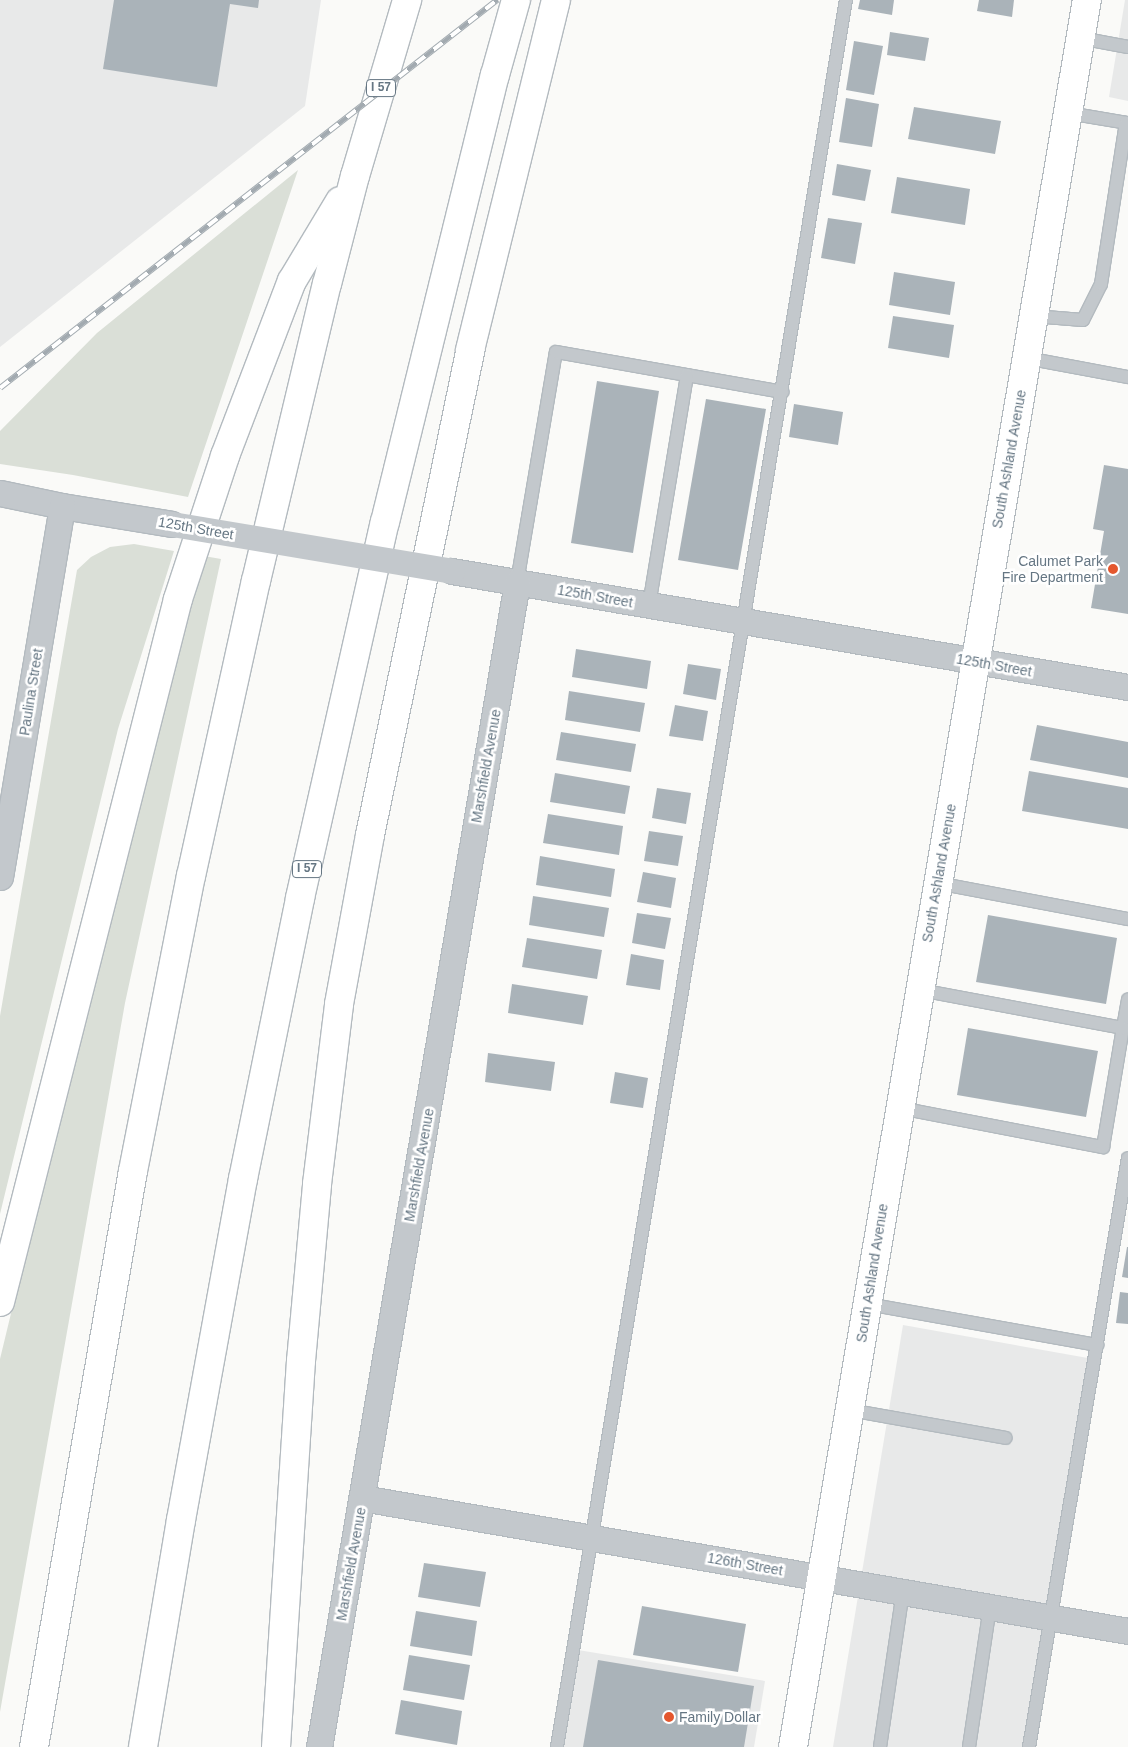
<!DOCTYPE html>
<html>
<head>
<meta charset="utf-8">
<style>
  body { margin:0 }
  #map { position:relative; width:1128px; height:1747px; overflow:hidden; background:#fafaf8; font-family:Helvetica,sans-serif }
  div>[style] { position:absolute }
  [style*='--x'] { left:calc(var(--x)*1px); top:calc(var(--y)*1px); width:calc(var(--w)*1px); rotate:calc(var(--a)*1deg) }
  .built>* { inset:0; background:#e8e9e9 }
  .green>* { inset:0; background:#dadfd7 }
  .building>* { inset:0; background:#aab3b9 }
  .roads { filter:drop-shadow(1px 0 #b3babf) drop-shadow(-1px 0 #b3babf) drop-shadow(0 1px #b3babf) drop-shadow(0 -1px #b3babf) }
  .lane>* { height:12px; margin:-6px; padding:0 6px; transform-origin:6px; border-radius:6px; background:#c3c8cc }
  .street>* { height:25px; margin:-12.5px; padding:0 12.5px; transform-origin:12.5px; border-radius:12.5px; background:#c3c8cc }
  .secondary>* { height:28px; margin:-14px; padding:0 14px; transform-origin:14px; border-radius:14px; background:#fff }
  .highway>* { height:28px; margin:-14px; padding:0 14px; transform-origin:14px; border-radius:14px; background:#fff }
  .rail>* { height:5.5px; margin-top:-2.75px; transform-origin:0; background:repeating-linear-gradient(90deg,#fff 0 11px,#a2aab0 0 22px); box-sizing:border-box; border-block:1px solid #a2aab0 }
  .street-bridge>* { height:25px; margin:-12.5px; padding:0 12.5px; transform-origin:12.5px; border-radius:12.5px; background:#c3c8cc }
  .dots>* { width:14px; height:14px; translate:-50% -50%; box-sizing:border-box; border:2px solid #fff; border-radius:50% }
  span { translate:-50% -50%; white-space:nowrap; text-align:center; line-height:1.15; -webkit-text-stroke:5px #fff; paint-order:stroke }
  .shield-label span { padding:1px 4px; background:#fff; border:1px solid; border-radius:4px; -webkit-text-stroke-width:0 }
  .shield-label { font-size:12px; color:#657683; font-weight:700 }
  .street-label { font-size:14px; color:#657683 }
  .poi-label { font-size:14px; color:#657683 }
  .right { translate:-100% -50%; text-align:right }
  .left { translate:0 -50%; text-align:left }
</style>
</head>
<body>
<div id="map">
  <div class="built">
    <i style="clip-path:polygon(0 0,321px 0,305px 106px,0 347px)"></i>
    <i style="clip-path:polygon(1125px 0,1128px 0,1128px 101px,1109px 97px)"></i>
    <i style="clip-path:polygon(903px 1325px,1099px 1360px,1034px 1747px,833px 1747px)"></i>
    <i style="clip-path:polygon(578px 1650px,765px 1681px,754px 1747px,562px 1747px)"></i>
  </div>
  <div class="green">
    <i style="clip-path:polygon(298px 170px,188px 497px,73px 475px,0 464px,0 431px,97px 333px)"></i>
    <i style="clip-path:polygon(134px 544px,174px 551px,118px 729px,0 1214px,0 1016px,77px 570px,91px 557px,110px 547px)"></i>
    <i style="clip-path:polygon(204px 556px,221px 559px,125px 1003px,0 1712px,0 1359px,152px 729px)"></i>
  </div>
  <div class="building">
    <i style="clip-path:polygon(114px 0,259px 0,258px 8px,230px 4px,217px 87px,103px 69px)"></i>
    <i style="clip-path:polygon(860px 0,894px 0,892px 15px,858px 9px)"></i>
    <i style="clip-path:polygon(979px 0,1014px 0,1012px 17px,977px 11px)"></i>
    <i style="clip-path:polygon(890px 32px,929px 38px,925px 61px,887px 55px)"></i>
    <i style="clip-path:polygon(854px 41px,883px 46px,874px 95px,846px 90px)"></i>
    <i style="clip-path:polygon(846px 98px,879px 104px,872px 147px,839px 142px)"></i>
    <i style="clip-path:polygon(914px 107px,1001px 121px,995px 154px,908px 139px)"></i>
    <i style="clip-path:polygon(837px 164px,871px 170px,865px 201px,832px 195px)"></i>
    <i style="clip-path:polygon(897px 177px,970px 189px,965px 225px,891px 213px)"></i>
    <i style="clip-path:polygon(828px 218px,862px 223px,855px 264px,821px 258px)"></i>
    <i style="clip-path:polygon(894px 272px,955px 282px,950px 315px,889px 305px)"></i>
    <i style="clip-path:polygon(893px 316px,954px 325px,949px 358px,888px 348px)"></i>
    <i style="clip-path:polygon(597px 381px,659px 391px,633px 553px,571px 543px)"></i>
    <i style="clip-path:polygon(706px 399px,766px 409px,738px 570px,678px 560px)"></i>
    <i style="clip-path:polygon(794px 404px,843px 412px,838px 445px,789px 437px)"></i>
    <i style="clip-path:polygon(1104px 465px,1128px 469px,1128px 614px,1091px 608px,1104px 531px,1093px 529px)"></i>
    <i style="clip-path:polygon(576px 649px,651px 661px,647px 689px,572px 677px)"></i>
    <i style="clip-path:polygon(688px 664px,721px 669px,716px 700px,683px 694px)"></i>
    <i style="clip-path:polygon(569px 691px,645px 703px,640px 732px,565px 720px)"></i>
    <i style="clip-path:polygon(675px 705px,708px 711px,703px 741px,669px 736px)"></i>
    <i style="clip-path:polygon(1037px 725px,1128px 742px,1128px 778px,1030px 760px)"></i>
    <i style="clip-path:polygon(561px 732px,636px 744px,631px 772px,556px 760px)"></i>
    <i style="clip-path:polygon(1029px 771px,1128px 788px,1128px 829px,1022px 811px)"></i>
    <i style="clip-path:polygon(555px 773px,630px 786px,625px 814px,550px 802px)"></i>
    <i style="clip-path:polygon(657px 788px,691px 793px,686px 824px,652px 818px)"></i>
    <i style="clip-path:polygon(548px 814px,623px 826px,619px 855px,543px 843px)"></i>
    <i style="clip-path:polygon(649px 831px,683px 836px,678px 866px,644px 861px)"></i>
    <i style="clip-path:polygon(540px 856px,615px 869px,611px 897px,536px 885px)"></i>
    <i style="clip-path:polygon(643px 872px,676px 878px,671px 908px,637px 902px)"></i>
    <i style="clip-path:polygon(533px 896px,609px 908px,604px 937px,529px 925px)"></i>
    <i style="clip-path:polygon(637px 913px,671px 918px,665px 949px,632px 943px)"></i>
    <i style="clip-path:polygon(988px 915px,1117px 938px,1106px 1004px,976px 982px)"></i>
    <i style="clip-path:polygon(527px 938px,602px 950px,597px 979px,522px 967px)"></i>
    <i style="clip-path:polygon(631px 954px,664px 960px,660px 990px,626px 985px)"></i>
    <i style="clip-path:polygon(512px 984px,588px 996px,583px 1025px,508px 1013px)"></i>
    <i style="clip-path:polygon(968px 1028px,1098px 1051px,1086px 1117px,957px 1095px)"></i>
    <i style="clip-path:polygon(488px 1053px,555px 1062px,551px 1091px,485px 1082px)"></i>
    <i style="clip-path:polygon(615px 1072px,648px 1078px,643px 1108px,610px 1103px)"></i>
    <i style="clip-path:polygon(1127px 1247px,1128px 1247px,1128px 1278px,1122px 1277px)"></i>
    <i style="clip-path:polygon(1120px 1292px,1128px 1293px,1128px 1324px,1116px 1323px)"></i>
    <i style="clip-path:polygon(424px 1563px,486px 1572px,480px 1607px,418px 1597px)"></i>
    <i style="clip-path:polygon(642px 1606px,746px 1624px,738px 1672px,633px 1655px)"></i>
    <i style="clip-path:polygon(416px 1611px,477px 1621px,472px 1656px,410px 1646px)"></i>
    <i style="clip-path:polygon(409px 1655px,470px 1665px,464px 1700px,403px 1690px)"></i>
    <i style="clip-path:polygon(598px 1660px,754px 1686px,744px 1747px,583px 1747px)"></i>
    <i style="clip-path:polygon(401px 1700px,462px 1711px,457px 1745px,395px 1734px)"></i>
  </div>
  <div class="roads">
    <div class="lane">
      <i style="--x:1080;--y:38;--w:49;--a:10.6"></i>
      <i style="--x:1068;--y:113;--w:61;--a:9.5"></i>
      <i style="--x:1033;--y:316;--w:50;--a:4.6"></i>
      <i style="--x:1083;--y:320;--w:40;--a:-63.4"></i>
      <i style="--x:1101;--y:284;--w:163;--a:-81.2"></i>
      <i style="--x:1026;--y:358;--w:104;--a:10.6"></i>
      <i style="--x:517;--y:582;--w:233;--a:-80.4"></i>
      <i style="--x:556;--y:352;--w:230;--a:10"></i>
      <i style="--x:649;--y:605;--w:233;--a:-80.6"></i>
      <i style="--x:937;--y:883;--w:194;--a:10.7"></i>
      <i style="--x:1123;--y:1028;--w:29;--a:-80"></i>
      <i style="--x:900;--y:1108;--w:207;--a:10.9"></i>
      <i style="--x:1103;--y:1147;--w:121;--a:-80.5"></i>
      <i style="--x:1123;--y:1028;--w:208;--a:-169.4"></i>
      <i style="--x:867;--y:1304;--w:234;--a:10.1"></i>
      <i style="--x:849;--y:1410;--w:159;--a:10.1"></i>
      <i style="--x:557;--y:1747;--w:1771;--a:-80.61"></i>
      <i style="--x:880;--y:1747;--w:157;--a:-81.6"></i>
      <i style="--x:969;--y:1747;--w:142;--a:-81.5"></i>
      <i style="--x:1029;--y:1747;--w:597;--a:-80.46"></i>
    </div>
    <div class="street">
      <i style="--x:0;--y:493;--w:63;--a:11.8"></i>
      <i style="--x:62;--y:506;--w:111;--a:9.3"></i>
      <i style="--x:452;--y:571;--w:686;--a:9.74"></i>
      <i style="--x:0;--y:877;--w:376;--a:-80.5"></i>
      <i style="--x:362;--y:1498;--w:777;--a:9.85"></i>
      <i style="--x:319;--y:1747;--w:1182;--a:-80.35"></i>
    </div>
    <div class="secondary">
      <i style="--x:793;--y:1747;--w:1772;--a:-80.45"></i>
    </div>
    <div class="highway">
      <i style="--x:0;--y:1302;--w:725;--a:-75.79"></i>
      <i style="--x:178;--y:599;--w:151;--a:-71.8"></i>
      <i style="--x:225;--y:456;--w:187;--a:-69.1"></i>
      <i style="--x:292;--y:281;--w:93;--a:-59"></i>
      <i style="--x:34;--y:1747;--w:584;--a:-80.25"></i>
      <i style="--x:133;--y:1171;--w:301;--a:-78.9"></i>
      <i style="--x:191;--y:876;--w:302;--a:-77.6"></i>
      <i style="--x:256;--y:581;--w:305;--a:-76.6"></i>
      <i style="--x:327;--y:284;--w:112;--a:-75.5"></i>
      <i style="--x:355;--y:176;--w:184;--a:-73.5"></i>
      <i style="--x:143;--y:1747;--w:230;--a:-80.5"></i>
      <i style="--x:181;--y:1520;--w:347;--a:-79.7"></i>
      <i style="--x:243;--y:1179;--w:287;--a:-78.5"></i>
      <i style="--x:300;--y:898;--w:385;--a:-77.3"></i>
      <i style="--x:385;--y:522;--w:460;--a:-76.2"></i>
      <i style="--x:495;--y:75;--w:78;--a:-74.4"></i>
      <i style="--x:276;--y:1747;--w:387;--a:-86.3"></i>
      <i style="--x:301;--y:1361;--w:178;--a:-84.8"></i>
      <i style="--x:317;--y:1184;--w:181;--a:-83"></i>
      <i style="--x:339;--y:1004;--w:172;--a:-79.6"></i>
      <i style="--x:370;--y:835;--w:495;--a:-78.3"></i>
      <i style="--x:470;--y:350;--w:360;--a:-76.2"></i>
    </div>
  </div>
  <div class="rail">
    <i style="--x:0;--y:388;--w:631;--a:-37.98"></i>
  </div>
  <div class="street-bridge">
    <i style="--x:172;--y:524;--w:284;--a:9.5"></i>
  </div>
  <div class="dots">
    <i style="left:1113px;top:569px;background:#e4572e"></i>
    <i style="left:669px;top:1717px;background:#e4572e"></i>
  </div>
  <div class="shield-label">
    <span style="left:381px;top:88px">I 57</span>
    <span style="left:307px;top:869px">I 57</span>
  </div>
  <div class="street-label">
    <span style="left:1009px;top:459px;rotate:-80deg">South Ashland Avenue</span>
    <span style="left:196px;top:528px;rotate:10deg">125th Street</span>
    <span style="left:595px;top:596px;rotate:10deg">125th Street</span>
    <span style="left:994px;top:665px;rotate:10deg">125th Street</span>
    <span style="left:31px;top:692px;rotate:-81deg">Paulina Street</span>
    <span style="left:486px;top:766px;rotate:-80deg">Marshfield Avenue</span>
    <span style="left:939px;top:873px;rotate:-80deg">South Ashland Avenue</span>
    <span style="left:419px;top:1165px;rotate:-80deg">Marshfield Avenue</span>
    <span style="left:872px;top:1273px;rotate:-81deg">South Ashland Avenue</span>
    <span style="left:351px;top:1564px;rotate:-80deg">Marshfield Avenue</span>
    <span style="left:745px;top:1564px;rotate:10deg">126th Street</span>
  </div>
  <div class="poi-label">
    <span class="right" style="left:1103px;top:569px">Calumet Park<br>Fire Department</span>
    <span class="left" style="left:679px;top:1717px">Family Dollar</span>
  </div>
</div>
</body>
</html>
